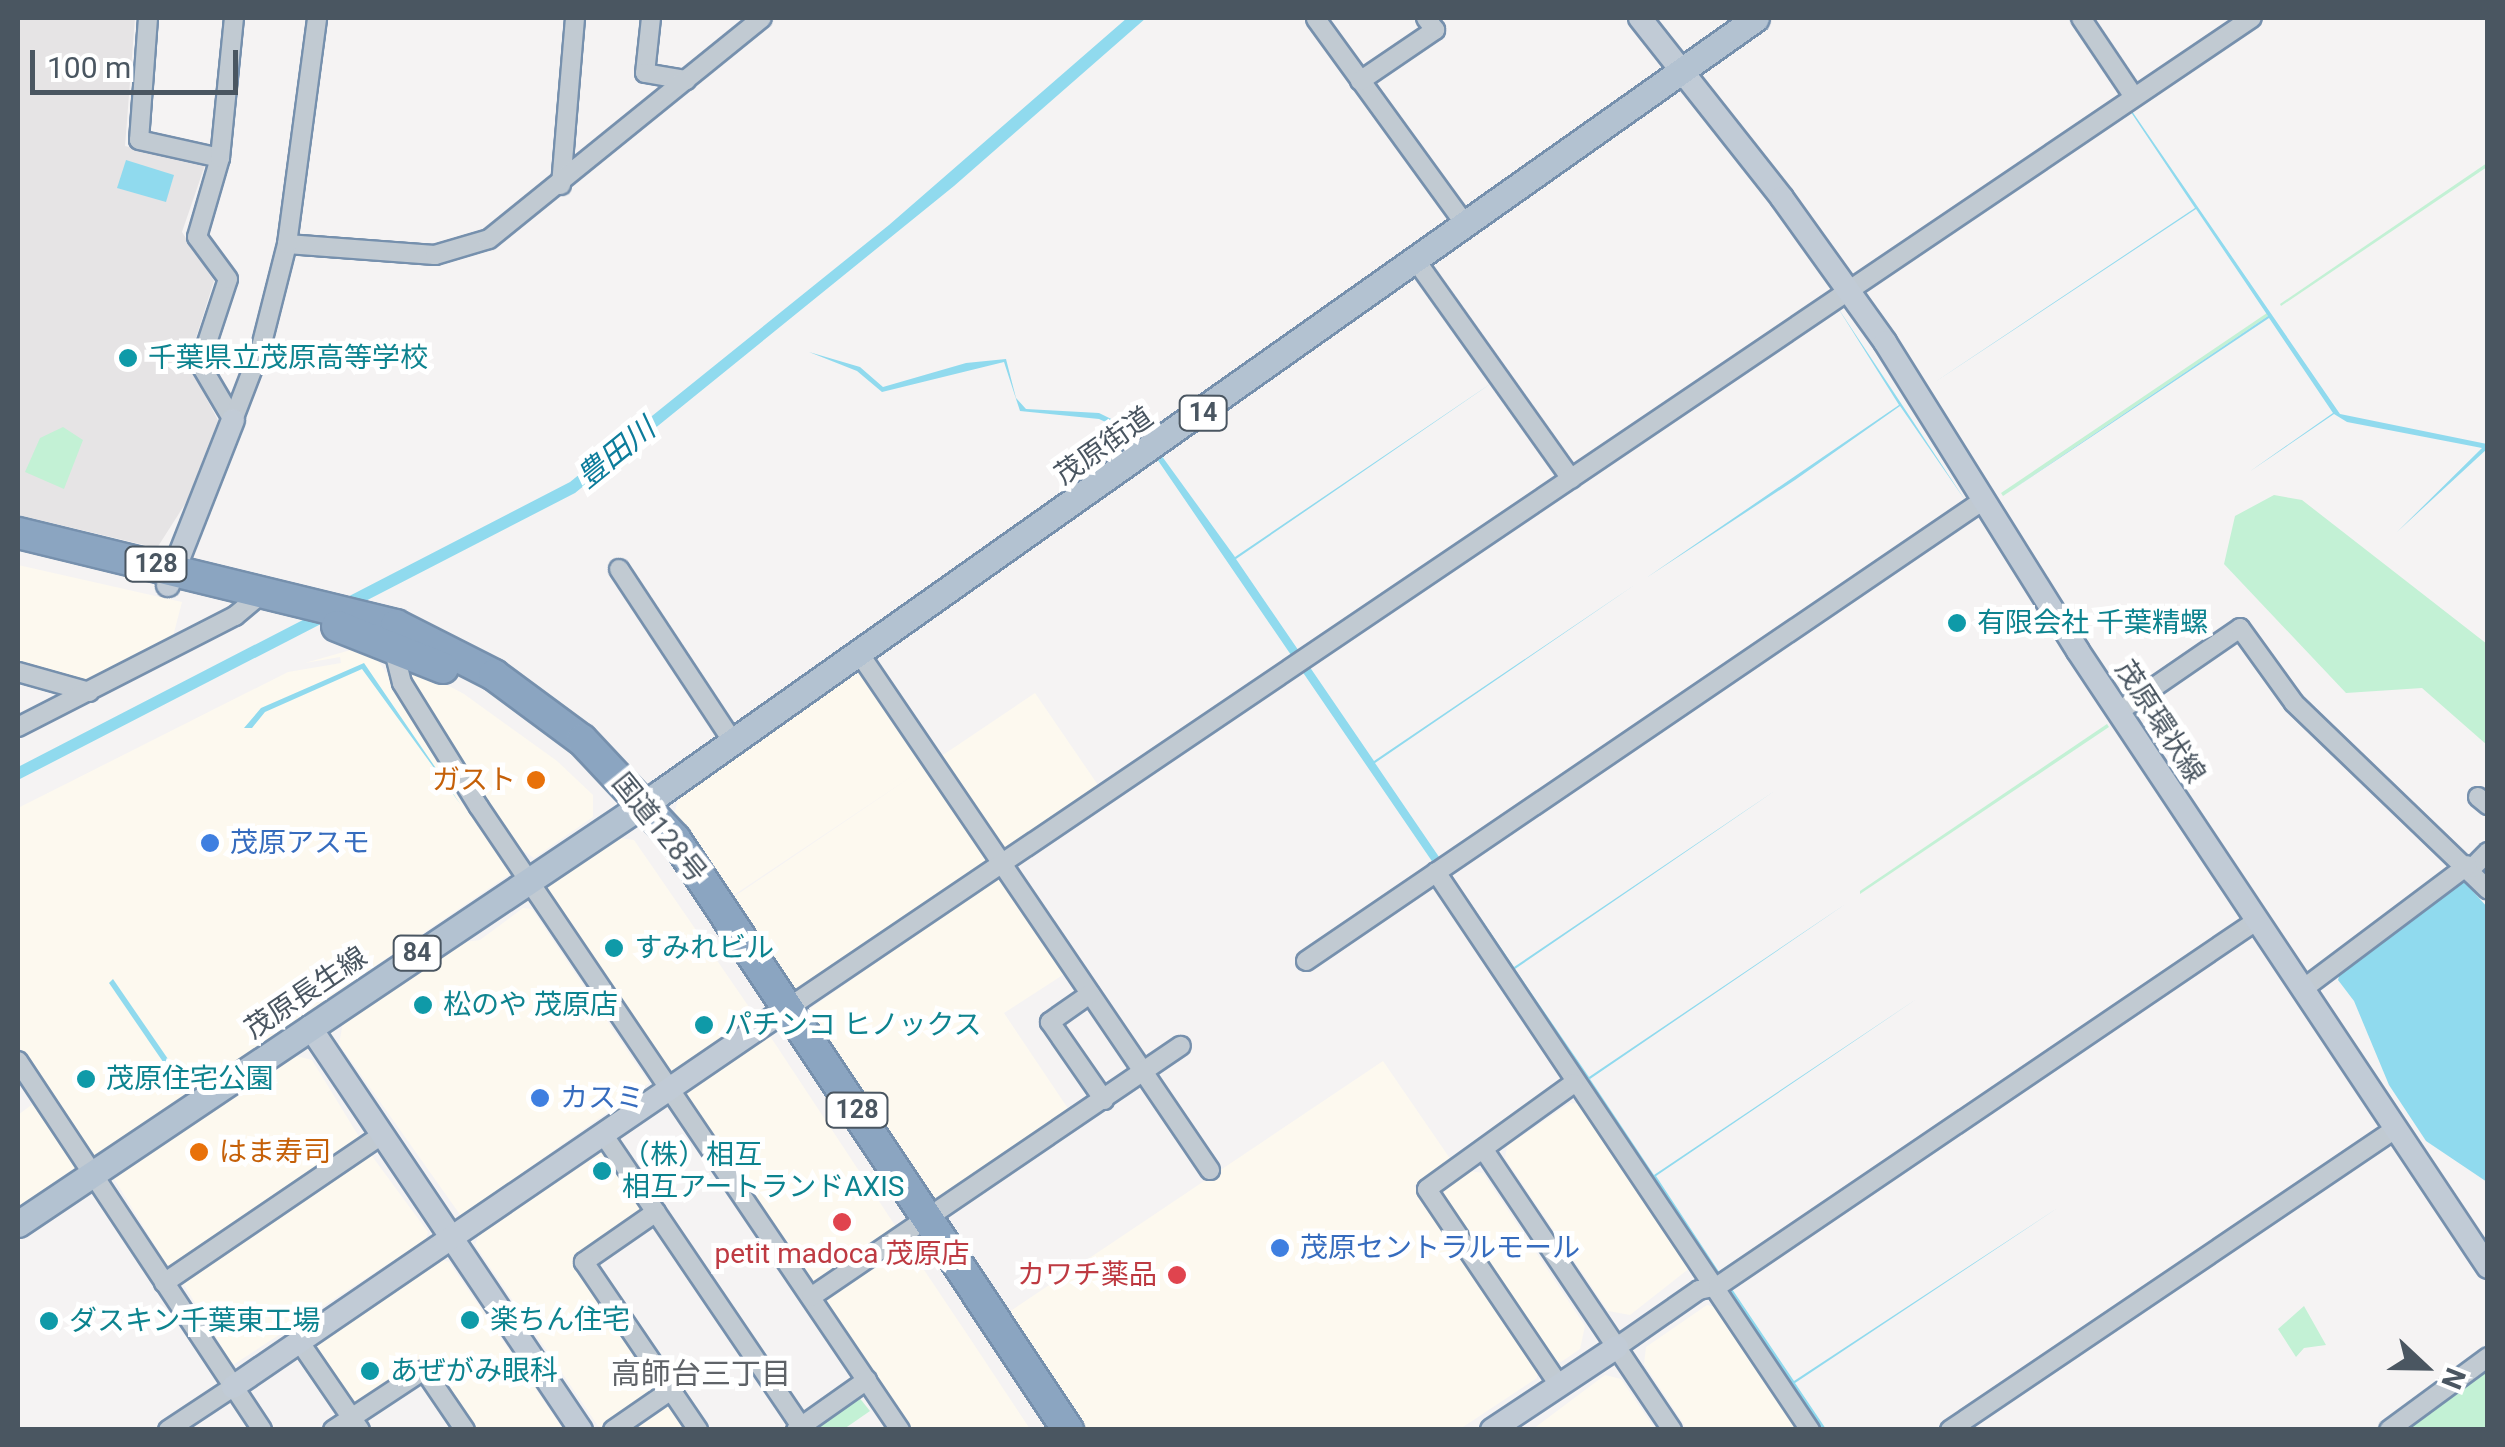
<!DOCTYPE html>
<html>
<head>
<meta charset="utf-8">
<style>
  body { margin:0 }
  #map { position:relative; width:2505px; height:1447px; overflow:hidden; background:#f5f3f3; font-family:Roboto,"Noto Sans JP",sans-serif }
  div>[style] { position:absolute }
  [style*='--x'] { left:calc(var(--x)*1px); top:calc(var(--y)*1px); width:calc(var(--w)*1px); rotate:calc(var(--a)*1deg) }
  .commercial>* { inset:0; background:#fdf9ef }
  .education>* { inset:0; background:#e6e4e5 }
  .green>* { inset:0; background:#c3f1d5 }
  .water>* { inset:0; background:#90daee }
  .roads { filter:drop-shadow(2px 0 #7690ad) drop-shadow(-2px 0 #7690ad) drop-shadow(0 2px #7690ad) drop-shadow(0 -2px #7690ad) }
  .street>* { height:18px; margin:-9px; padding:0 9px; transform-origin:9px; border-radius:9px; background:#c1cad2 }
  .secondary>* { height:22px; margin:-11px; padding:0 11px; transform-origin:11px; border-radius:11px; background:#c1cbd6 }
  .primary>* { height:25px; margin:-12.5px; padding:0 12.5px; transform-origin:12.5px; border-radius:12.5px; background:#b3c2d1 }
  .highway>* { height:30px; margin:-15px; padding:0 15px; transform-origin:15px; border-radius:15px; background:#8ba5c1 }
  .dots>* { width:28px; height:28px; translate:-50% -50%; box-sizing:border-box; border:5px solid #fff; border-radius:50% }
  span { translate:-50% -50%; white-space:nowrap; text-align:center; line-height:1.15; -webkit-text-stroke:10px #fff; paint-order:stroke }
  .shield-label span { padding:2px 8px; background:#fff; border:2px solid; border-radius:8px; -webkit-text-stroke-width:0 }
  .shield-label { font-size:25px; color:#4a5661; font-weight:700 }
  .culture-label { font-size:28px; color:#0d838f }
  .left { translate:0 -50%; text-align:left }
  .street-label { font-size:28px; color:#4a5661 }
  .food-label { font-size:28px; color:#c56008 }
  .right { translate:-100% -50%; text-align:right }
  .shop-label { font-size:28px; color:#366cbe }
  .health-label { font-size:28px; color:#be3a42 }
  .water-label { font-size:30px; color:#0c7c9b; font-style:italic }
  .neighbourhood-label { font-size:30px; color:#5f6368 }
  .frame { position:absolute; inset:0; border:20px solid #4a5661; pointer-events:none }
  .north { position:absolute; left:2375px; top:1317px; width:100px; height:100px; -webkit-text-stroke:8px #fff; paint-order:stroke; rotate:112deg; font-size:28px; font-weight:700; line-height:40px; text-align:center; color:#4a5661 }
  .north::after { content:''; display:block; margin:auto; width:35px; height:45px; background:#4a5661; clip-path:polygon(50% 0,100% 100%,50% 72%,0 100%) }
  .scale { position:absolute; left:30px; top:50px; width:208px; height:45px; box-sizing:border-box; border:5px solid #4a5661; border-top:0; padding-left:12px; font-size:30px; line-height:35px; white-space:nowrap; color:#4a5661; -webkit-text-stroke:8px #fff; paint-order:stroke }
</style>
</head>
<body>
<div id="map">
  <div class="commercial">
    <i style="clip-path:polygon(18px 565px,182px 602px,171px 644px,91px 684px,18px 666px)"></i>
    <i style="clip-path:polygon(361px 647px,371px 650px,429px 737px,438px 767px,510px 874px,94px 1158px,18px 1045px,18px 808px,288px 672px,341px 663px,340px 657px,305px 663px)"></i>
    <i style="clip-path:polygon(861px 667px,993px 860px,796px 993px,732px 898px,918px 772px,731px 897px,674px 814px,679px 797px)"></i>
    <i style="clip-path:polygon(417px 669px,464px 694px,557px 761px,593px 795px,593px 817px,534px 858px,522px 850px,409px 682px)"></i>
    <i style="clip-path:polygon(1035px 693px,1100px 788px,1001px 855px,937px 759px)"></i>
    <i style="clip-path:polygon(619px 838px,634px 840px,758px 1020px,671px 1079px,542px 890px)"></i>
    <i style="clip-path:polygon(1005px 873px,1069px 971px,1004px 1013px,1071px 1113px,938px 1204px,808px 1010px)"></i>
    <i style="clip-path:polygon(523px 908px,532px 909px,649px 1083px,461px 1216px,339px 1044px,343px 1022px,456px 943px,480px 940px)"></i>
    <i style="clip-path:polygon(768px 1033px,898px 1230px,813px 1287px,681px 1092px)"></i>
    <i style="clip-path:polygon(292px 1055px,312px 1060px,361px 1140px,174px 1268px,167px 1265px,113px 1177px)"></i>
    <i style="clip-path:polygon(1383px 1061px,1451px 1160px,1414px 1186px,1538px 1367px,1537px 1378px,1460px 1429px,1085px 1429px,1009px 1312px)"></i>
    <i style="clip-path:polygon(34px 1103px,79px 1165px,18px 1207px,18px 1115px)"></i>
    <i style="clip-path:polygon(1570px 1103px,1580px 1104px,1691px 1267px,1630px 1315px,1608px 1311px,1505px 1158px,1507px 1146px)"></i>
    <i style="clip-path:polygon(369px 1152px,428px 1232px,426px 1239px,233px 1365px,181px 1280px)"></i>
    <i style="clip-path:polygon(602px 1152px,644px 1208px,574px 1260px,660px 1386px,605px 1428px,598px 1426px,475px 1245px,478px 1236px)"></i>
    <i style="clip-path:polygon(1470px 1171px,1483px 1173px,1585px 1326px,1580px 1349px,1561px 1362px,1549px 1359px,1443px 1203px,1445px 1188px)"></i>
    <i style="clip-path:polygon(904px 1240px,969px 1337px,1030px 1429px,908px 1429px,821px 1300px)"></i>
    <i style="clip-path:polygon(443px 1260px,449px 1262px,563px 1429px,474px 1429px,426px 1360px,352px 1405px,317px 1346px)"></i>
    <i style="clip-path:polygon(1707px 1305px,1719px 1308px,1802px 1429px,1687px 1429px,1644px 1364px,1646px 1347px)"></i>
    <i style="clip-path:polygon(1605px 1375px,1621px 1379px,1655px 1429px,1533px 1429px)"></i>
    <i style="clip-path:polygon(665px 1402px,689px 1430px,625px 1430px)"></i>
  </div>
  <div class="education">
    <i style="clip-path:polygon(18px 18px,135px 18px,125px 146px,205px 165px,182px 232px,214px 281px,188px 363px,221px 426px,194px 490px,157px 548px,18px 515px)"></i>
  </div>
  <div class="green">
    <i style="clip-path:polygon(2487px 163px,2487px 167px,2281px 306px,2280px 304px)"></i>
    <i style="clip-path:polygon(2267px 313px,2268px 316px,2003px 496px,2001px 493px)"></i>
    <i style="clip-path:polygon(63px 427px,83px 440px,64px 489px,25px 472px,40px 438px)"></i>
    <i style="clip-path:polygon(2274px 495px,2302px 500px,2487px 644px,2487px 745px,2422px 688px,2346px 693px,2224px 564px,2235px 516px)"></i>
    <i style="clip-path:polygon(2107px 724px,2109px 727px,1860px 894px,1860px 891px)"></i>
    <i style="clip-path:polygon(2304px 1306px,2326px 1345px,2304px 1348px,2296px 1357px,2278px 1329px)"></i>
    <i style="clip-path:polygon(2488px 1366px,2487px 1429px,2402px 1430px)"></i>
    <i style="clip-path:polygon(858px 1396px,870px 1411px,844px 1429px,808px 1430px)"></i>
  </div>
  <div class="water">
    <i style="clip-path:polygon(1127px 18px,1146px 18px,954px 186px,575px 493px,18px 780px,18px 767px,570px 482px,889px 225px)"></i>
    <i style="clip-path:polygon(2068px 18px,2340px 414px,2487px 444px,2487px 449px,2397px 532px,2482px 448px,2347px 422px,2334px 414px,2249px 472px,2333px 413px,2269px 318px,2003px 496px,2268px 316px,2196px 209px,1935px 382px,2195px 208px)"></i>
    <i style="clip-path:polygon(126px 160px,174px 175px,166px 202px,117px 188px)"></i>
    <i style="clip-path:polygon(1836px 305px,1967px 503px,1900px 406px,1795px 480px,1646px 578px,1899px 405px)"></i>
    <i style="clip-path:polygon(809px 352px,860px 367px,883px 387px,966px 363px,1006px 359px,1016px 398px,1026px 409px,1099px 413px,1148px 437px,1235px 557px,1496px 380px,1236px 559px,1374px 761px,1636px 584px,1375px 763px,1514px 967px,1776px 790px,1515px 969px,1589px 1077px,1847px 903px,1590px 1079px,1654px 1175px,1918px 998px,1656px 1176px,1729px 1287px,1989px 1112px,1732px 1289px,1794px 1381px,2059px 1207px,1795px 1383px,1826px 1429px,1820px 1429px,1144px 440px,1099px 419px,1020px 411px,1004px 362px,882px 392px,857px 371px)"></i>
    <i style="clip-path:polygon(364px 663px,461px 805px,362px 669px,265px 712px,252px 728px,244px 728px,261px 708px)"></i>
    <i style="clip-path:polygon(2462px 879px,2488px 908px,2487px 1182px,2426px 1141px,2389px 1085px,2354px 1001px,2338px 980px,2341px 969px)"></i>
    <i style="clip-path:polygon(113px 979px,190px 1091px,185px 1094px,109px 983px)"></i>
  </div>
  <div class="roads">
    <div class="street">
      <i style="--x:148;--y:18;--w:122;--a:94.2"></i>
      <i style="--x:139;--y:140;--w:83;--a:12.5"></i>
      <i style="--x:651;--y:18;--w:55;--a:96.2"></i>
      <i style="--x:645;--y:73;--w:42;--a:9.7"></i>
      <i style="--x:2081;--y:18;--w:95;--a:56.1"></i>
      <i style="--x:1316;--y:19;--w:257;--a:54"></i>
      <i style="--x:1360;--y:81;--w:91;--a:-34.2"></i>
      <i style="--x:1435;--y:30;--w:15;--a:-127"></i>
      <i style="--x:561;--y:185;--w:168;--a:-85.2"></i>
      <i style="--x:287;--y:244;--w:148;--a:4.3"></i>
      <i style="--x:435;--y:255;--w:56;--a:-16.5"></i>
      <i style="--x:489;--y:239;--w:351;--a:-39"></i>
      <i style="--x:1417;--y:262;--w:266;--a:54.6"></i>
      <i style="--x:233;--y:420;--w:65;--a:-120.5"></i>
      <i style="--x:200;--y:364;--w:89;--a:-71.8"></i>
      <i style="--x:228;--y:279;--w:52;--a:-126.4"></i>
      <i style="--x:197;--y:237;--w:82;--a:-73.8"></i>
      <i style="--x:220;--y:158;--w:141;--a:-84.3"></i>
      <i style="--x:233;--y:420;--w:78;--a:-69"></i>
      <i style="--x:261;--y:347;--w:106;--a:-75.8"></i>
      <i style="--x:287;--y:244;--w:228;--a:-82.4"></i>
      <i style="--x:619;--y:569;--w:207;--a:56.6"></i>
      <i style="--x:393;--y:647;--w:37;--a:76"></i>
      <i style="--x:402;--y:683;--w:146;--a:58.2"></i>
      <i style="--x:479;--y:807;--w:752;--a:55.95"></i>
      <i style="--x:859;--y:653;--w:625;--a:55.83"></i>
      <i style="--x:18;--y:672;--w:74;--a:15.7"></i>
      <i style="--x:2118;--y:712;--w:148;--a:-34.5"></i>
      <i style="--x:2240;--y:628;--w:92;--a:54.2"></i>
      <i style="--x:2294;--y:703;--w:269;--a:43.9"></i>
      <i style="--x:18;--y:727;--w:244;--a:-27.1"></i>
      <i style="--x:235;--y:616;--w:40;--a:-40"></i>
      <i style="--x:2478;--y:797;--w:13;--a:39"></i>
      <i style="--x:2472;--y:868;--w:23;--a:-45"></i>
      <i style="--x:1436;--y:872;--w:672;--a:56.17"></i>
      <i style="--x:1306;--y:961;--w:821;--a:-34.23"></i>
      <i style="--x:2303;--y:989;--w:206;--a:-36.9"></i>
      <i style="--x:1090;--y:994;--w:49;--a:145"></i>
      <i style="--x:1050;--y:1022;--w:95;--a:55.3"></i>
      <i style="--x:788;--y:1008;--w:1767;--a:-34.07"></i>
      <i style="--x:18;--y:1061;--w:442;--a:56.5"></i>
      <i style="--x:603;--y:1134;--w:353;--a:55.9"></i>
      <i style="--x:1484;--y:1150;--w:337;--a:56.1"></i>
      <i style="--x:656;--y:1212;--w:88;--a:145.2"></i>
      <i style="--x:584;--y:1262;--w:203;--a:55.8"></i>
      <i style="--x:164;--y:1283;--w:263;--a:-34.2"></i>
      <i style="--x:811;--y:1297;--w:447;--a:-34.2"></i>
      <i style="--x:299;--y:1341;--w:108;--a:55.6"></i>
      <i style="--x:1617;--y:1347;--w:100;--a:-34.8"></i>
      <i style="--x:1699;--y:1290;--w:19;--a:-12"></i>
      <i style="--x:1718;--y:1286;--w:650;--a:-34.15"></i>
      <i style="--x:1559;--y:1385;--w:236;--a:-124"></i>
      <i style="--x:1427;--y:1189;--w:181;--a:-35.8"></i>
      <i style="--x:168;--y:1430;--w:78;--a:-33.5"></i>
      <i style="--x:333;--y:1430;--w:109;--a:-33.4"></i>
      <i style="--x:424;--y:1370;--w:73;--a:55.7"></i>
      <i style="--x:613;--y:1430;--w:70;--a:-34.6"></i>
      <i style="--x:796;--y:1430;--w:87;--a:-35.2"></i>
      <i style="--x:1950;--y:1430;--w:537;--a:-34.07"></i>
      <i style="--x:2389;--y:1430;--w:123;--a:-36.4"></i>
    </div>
    <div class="secondary">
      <i style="--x:1640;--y:18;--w:229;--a:51.7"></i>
      <i style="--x:1782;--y:198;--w:177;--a:54.4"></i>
      <i style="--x:1885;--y:342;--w:364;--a:58"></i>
      <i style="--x:2078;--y:651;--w:740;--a:56.35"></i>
      <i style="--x:168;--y:585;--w:177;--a:-68.5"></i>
      <i style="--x:310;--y:1027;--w:486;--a:56.1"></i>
      <i style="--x:233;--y:1387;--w:672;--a:-34.33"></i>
      <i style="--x:1492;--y:1430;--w:150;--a:-33.6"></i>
    </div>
    <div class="primary">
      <i style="--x:18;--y:1224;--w:773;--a:-33.88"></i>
      <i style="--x:660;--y:793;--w:1342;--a:-35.26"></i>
    </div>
    <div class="highway">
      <i style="--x:18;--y:533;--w:389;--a:13.7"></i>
      <i style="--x:396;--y:625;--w:110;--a:27"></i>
      <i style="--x:494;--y:675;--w:109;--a:36.5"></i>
      <i style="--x:582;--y:740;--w:136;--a:46.8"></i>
      <i style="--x:675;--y:839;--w:710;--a:56.38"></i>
      <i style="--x:337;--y:626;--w:114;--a:21.6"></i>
    </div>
  </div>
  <div class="dots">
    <i style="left:128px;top:358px;background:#0f9aa8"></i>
    <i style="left:1957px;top:623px;background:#0f9aa8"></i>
    <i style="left:536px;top:780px;background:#e8710a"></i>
    <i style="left:210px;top:843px;background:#3f7fe0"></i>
    <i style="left:614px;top:948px;background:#0f9aa8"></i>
    <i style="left:423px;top:1005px;background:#0f9aa8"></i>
    <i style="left:704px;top:1025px;background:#0f9aa8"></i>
    <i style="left:86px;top:1079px;background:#0f9aa8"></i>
    <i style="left:540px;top:1098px;background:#3f7fe0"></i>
    <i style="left:199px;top:1152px;background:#e8710a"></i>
    <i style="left:602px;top:1171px;background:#0f9aa8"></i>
    <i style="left:842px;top:1222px;background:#e0444e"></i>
    <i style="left:1280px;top:1248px;background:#3f7fe0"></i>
    <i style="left:1177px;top:1275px;background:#e0444e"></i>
    <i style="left:470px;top:1320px;background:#0f9aa8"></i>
    <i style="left:49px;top:1321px;background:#0f9aa8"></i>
    <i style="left:370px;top:1371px;background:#0f9aa8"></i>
  </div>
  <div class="shield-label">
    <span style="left:1203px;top:413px">14</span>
    <span style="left:156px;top:564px">128</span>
    <span style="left:417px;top:953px">84</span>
    <span style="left:857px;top:1110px">128</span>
  </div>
  <div class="culture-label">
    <span class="left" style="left:148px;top:358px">千葉県立茂原高等学校</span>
    <span class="left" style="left:1977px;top:623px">有限会社 千葉精螺</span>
    <span class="left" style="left:634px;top:948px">すみれビル</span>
    <span class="left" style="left:443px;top:1005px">松のや 茂原店</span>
    <span class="left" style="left:724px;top:1025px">パチンコ ヒノックス</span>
    <span class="left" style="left:106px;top:1079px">茂原住宅公園</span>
    <span class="left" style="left:622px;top:1171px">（株）相互<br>相互アートランドAXIS</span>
    <span class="left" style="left:490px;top:1320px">楽ちん住宅</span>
    <span class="left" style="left:69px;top:1321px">ダスキン千葉東工場</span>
    <span class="left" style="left:390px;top:1371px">あぜがみ眼科</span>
  </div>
  <div class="street-label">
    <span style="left:1104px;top:446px;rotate:-35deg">茂原街道</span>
    <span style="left:2160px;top:722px;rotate:57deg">茂原環状線</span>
    <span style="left:659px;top:828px;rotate:51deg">国道128号</span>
    <span style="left:306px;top:993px;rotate:-34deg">茂原長生線</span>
  </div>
  <div class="food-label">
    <span class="right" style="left:516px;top:780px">ガスト</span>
    <span class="left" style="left:219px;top:1152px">はま寿司</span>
  </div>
  <div class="shop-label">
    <span class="left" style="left:230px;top:843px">茂原アスモ</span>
    <span class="left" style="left:560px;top:1098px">カスミ</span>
    <span class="left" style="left:1300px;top:1248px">茂原セントラルモール</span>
  </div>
  <div class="health-label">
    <span style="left:842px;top:1254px">petit madoca 茂原店</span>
    <span class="right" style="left:1157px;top:1275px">カワチ薬品</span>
  </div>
  <div class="water-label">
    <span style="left:616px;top:453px;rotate:-39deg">豊田川</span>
  </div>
  <div class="neighbourhood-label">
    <span style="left:701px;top:1374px">高師台三丁目</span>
  </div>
  <div class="frame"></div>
  <div class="north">N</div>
  <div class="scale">100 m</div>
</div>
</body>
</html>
